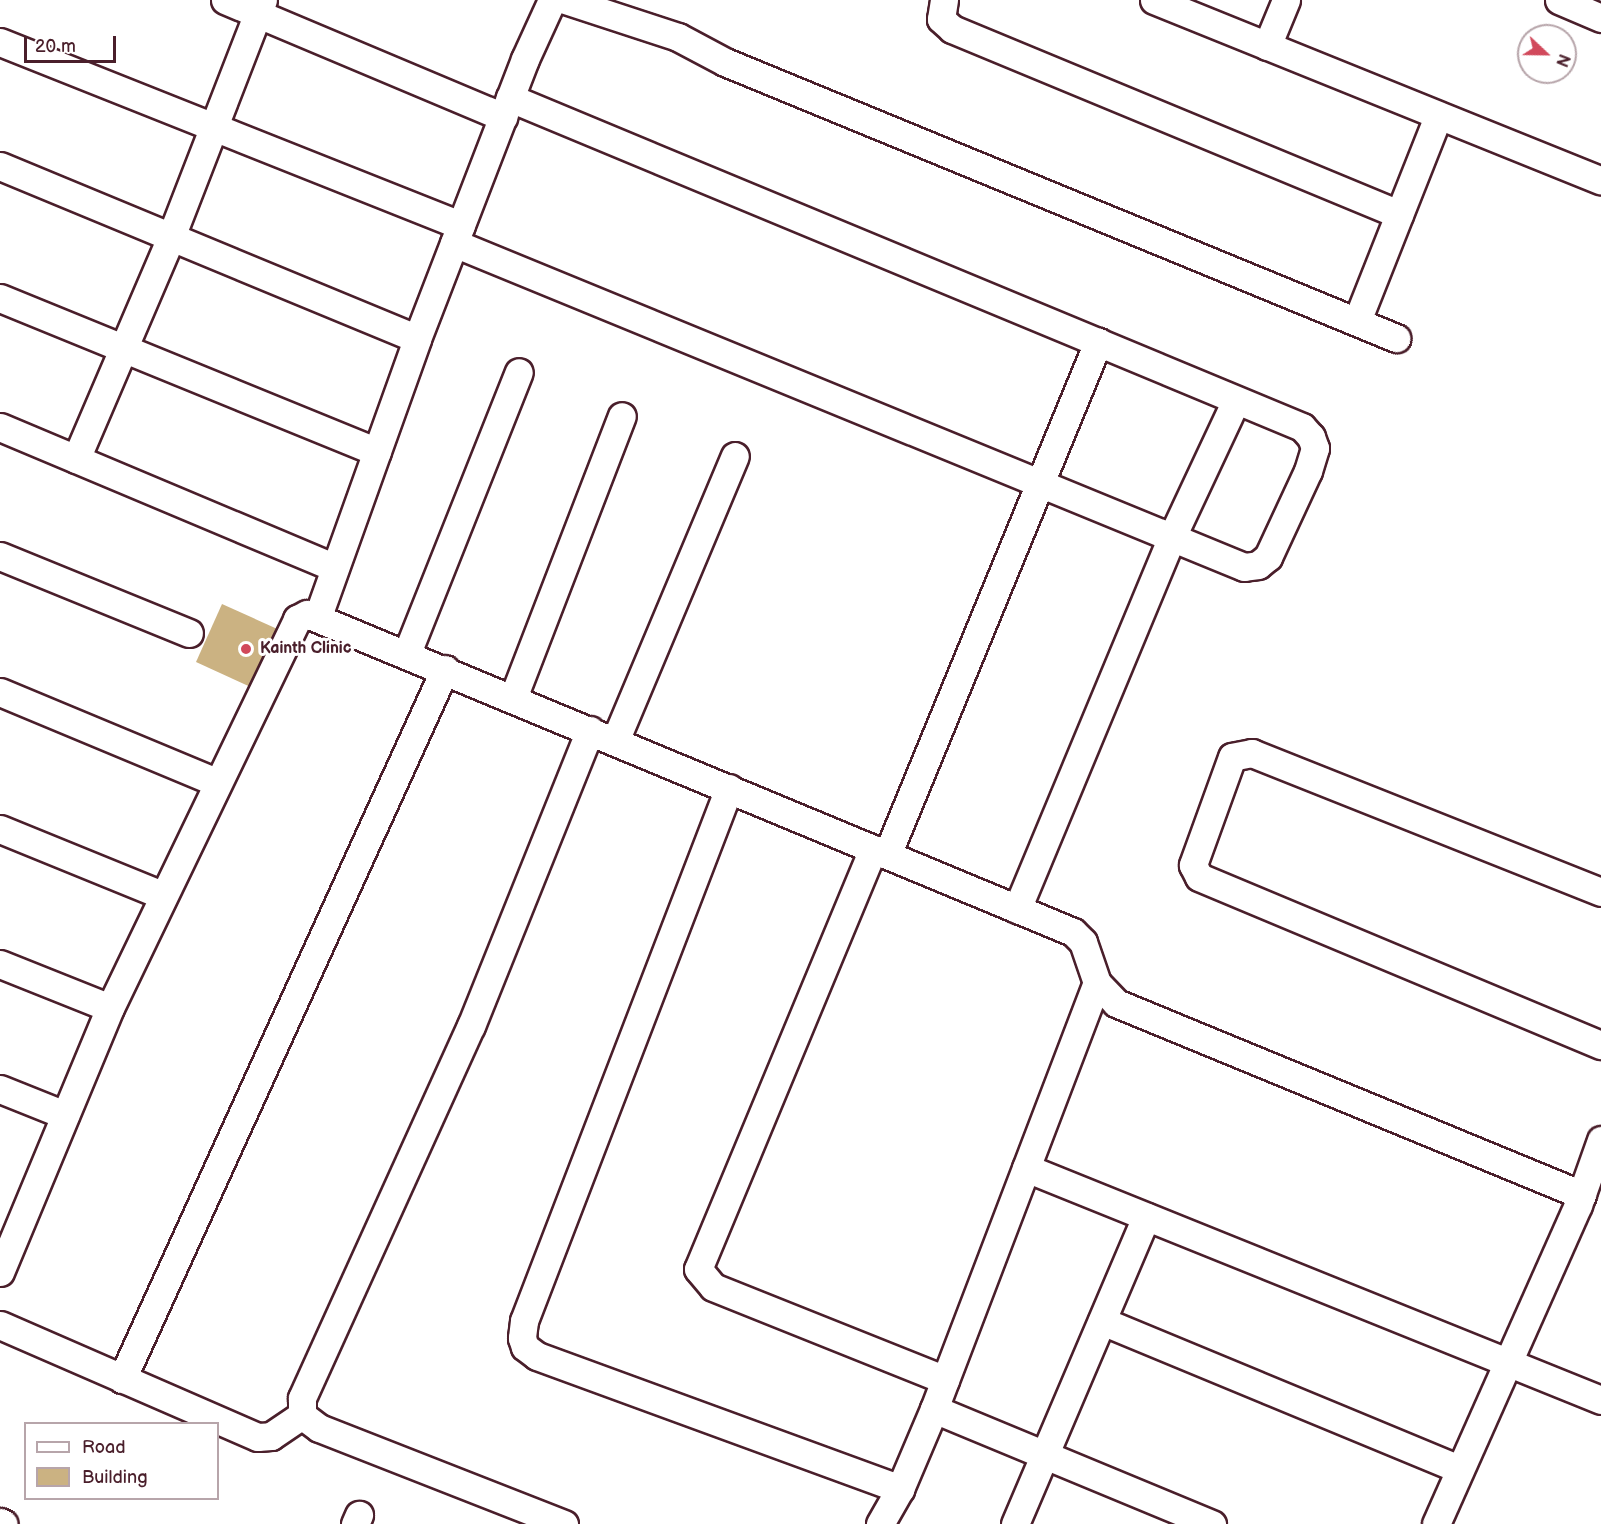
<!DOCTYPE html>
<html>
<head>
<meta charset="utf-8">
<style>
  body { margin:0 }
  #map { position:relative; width:1601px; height:1524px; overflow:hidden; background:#fff; font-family:"Balsamiq Sans",sans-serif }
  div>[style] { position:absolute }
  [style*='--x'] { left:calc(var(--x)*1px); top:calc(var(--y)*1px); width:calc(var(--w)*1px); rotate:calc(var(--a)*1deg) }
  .building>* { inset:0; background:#cbb282 }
  .roads { filter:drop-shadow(2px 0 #4a1f2b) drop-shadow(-2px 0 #4a1f2b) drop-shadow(0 2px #4a1f2b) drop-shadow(0 -2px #4a1f2b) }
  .minor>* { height:27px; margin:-13.5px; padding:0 13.5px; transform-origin:13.5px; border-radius:13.5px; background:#fff }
  .dots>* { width:16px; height:16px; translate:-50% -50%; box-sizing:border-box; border:3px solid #fff; border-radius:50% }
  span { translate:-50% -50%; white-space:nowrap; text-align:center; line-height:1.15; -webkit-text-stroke:6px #fff; paint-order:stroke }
  .poi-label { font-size:16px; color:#4a1f2b; font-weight:700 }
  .left { translate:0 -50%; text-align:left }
  .legend { position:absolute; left:24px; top:1422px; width:195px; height:78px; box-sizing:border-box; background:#fff; border:2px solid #b7a5aa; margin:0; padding:8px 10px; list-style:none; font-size:18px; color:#4a1f2b }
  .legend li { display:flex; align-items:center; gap:12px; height:30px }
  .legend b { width:30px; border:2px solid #b7a5aa }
  .north { position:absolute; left:1517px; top:24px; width:60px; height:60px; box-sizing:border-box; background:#fff; border:2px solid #b7a5aa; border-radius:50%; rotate:112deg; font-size:16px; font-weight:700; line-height:24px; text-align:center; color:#4a1f2b }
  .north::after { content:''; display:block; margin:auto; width:21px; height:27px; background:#d1495b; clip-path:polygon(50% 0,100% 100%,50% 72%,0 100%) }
  .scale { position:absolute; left:24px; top:36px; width:92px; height:27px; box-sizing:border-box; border:3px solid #4a1f2b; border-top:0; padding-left:8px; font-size:18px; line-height:21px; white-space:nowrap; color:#4a1f2b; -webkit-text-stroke:4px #fff; paint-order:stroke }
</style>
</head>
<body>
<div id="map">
  <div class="building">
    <i style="clip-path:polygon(222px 604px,284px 632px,257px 690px,196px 662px)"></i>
  </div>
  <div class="roads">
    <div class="minor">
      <i style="--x:225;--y:0;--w:302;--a:22.8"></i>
      <i style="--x:565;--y:0;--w:119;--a:18.1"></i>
      <i style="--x:678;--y:37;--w:53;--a:28"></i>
      <i style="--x:725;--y:62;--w:726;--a:22.36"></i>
      <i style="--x:944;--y:0;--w:19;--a:99"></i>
      <i style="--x:941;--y:19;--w:15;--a:42"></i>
      <i style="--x:952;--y:29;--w:484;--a:22.5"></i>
      <i style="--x:1154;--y:0;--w:482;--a:22"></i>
      <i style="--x:1559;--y:0;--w:46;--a:23.2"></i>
      <i style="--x:0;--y:42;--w:496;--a:21.7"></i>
      <i style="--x:1267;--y:46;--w:50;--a:-67.6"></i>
      <i style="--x:0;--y:166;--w:451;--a:22.5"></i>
      <i style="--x:454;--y:243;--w:854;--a:22.3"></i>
      <i style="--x:1244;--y:567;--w:14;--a:-8"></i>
      <i style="--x:1258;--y:565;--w:13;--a:-39"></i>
      <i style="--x:1268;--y:557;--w:95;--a:-65.1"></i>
      <i style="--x:1308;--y:471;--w:24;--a:-73"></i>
      <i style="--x:1315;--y:448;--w:12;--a:-110"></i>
      <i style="--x:1311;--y:437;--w:13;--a:-132"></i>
      <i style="--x:1302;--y:427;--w:858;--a:-157.44"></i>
      <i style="--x:0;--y:298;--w:407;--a:22.2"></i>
      <i style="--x:1357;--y:321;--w:220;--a:-68.4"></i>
      <i style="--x:0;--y:427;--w:363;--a:22.8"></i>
      <i style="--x:76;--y:459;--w:241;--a:-66.8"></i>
      <i style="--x:171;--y:237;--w:254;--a:-68.8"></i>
      <i style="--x:0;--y:556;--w:204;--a:22.2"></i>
      <i style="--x:318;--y:616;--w:294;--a:-70.3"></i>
      <i style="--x:417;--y:339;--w:300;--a:-68.9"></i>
      <i style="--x:525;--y:59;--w:65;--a:-65.4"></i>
      <i style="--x:407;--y:653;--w:302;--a:-68.3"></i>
      <i style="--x:0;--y:692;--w:234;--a:22.6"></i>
      <i style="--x:513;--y:698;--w:302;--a:-68.9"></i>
      <i style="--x:615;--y:741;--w:309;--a:-67.2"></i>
      <i style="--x:729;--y:788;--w:571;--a:111.04"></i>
      <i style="--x:524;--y:1321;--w:17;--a:97"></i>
      <i style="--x:522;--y:1338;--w:9;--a:72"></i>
      <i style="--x:525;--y:1347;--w:15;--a:37"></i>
      <i style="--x:537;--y:1356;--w:387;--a:20.1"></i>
      <i style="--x:0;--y:829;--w:175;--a:22.2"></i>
      <i style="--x:873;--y:849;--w:455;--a:112.6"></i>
      <i style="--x:698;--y:1269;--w:23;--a:50"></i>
      <i style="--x:713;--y:1287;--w:250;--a:21.8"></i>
      <i style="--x:887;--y:855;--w:555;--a:-67.64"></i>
      <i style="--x:1601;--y:892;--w:376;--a:-158.3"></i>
      <i style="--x:1252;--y:753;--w:20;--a:169"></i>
      <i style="--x:1232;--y:757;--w:115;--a:109.9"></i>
      <i style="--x:1193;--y:865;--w:13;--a:63"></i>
      <i style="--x:1199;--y:877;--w:436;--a:22.7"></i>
      <i style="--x:1017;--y:909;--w:401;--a:-67.4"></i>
      <i style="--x:1171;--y:539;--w:153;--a:-64.9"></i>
      <i style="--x:0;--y:964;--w:118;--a:21.8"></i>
      <i style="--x:0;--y:1089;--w:70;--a:21.8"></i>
      <i style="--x:1026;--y:1168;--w:620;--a:21.97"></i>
      <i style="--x:0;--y:1272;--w:286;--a:-67.4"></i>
      <i style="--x:110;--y:1008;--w:432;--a:-64.3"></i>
      <i style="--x:297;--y:619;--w:11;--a:-27"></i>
      <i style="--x:307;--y:614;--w:829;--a:22.55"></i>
      <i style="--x:1073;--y:932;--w:14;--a:45"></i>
      <i style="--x:1083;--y:942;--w:43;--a:71.1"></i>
      <i style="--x:1097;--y:983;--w:28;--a:46"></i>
      <i style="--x:1116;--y:1003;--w:504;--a:22.39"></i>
      <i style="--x:1102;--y:1321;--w:387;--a:22.5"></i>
      <i style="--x:0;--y:1325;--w:281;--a:23.5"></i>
      <i style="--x:258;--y:1437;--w:13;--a:-4"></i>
      <i style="--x:271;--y:1436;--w:37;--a:-34"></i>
      <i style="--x:122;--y:1379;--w:780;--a:-65.54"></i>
      <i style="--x:934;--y:1409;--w:301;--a:22.5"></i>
      <i style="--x:0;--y:1522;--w:4;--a:27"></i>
      <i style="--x:355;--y:1524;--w:10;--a:-66"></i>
      <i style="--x:564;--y:1524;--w:263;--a:-158.6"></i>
      <i style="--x:319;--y:1428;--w:21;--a:-143"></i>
      <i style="--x:302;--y:1415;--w:17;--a:-90"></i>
      <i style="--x:302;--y:1398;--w:409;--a:-65.6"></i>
      <i style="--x:471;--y:1026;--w:319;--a:-68.1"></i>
      <i style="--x:880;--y:1524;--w:40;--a:-60.3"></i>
      <i style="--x:900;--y:1489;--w:87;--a:-67"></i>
      <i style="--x:934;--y:1409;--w:456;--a:-69.1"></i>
      <i style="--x:1015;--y:1524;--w:334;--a:-66.9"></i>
      <i style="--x:1436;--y:1524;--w:349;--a:-66"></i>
      <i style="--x:1578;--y:1205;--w:69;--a:-70.5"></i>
    </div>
  </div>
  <div class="dots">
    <i style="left:246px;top:649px;background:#d1495b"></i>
  </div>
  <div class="poi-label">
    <span class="left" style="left:260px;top:649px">Kainth Clinic</span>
  </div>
  <ul class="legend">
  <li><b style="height:8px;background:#fff"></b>Road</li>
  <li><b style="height:16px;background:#cbb282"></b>Building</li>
  </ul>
  <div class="north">N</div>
  <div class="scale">20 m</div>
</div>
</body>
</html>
